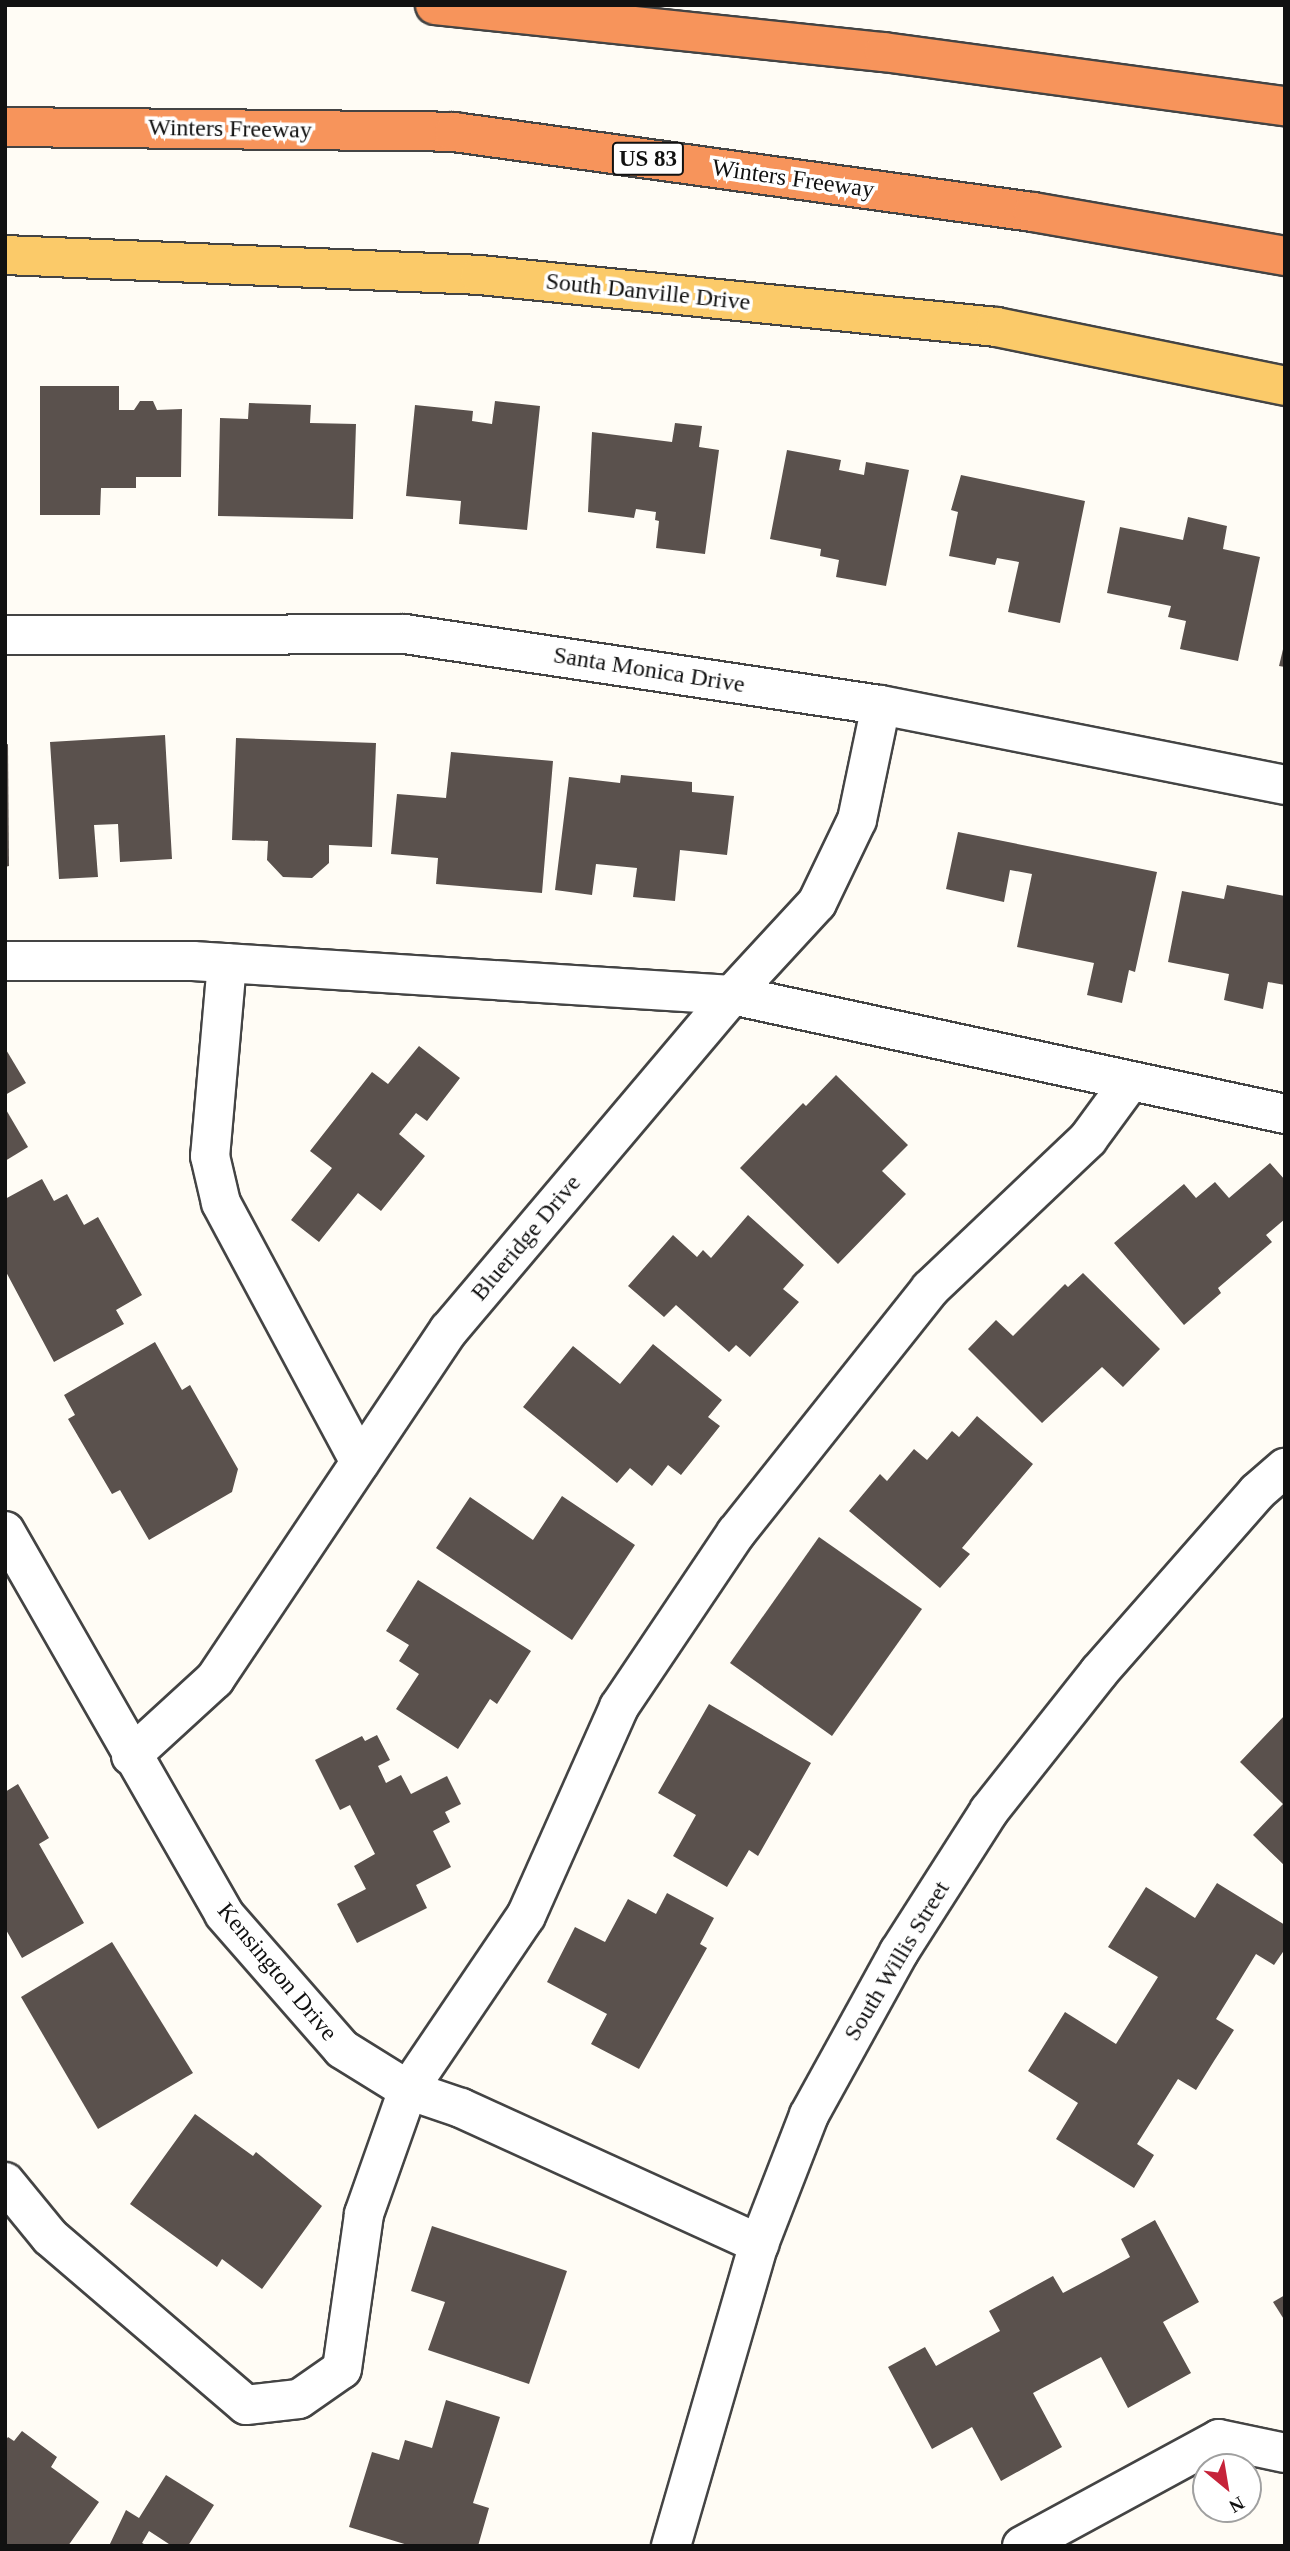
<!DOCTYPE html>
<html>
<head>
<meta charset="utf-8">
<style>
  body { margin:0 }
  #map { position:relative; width:1290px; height:2551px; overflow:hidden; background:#fffcf5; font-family:Georgia,serif }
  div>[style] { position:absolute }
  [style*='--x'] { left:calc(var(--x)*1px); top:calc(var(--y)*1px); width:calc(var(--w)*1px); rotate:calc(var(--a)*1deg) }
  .building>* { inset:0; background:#5a514d }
  .roads { filter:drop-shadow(2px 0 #444) drop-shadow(-2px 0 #444) drop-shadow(0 2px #444) drop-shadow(0 -2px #444) }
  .minor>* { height:38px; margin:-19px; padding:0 19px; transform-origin:19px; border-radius:19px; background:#fff }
  .major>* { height:38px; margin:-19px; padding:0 19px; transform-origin:19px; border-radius:19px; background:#fbca69 }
  .highway>* { height:38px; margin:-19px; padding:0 19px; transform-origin:19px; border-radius:19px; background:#f7945b }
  span { translate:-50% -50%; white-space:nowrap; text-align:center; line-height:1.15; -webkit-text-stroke:7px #fff; paint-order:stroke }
  .shield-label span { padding:2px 5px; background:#fff; border:2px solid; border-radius:5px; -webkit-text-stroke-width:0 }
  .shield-label { font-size:23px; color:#111; font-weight:700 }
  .street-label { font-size:24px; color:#111 }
  .frame { position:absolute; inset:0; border:7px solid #111; pointer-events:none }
  .north { position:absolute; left:1192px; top:2453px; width:70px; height:70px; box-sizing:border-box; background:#fff; border:2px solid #a0a0a0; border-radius:50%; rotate:150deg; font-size:19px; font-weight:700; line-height:28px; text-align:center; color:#111 }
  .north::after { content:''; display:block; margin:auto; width:24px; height:32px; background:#c6243a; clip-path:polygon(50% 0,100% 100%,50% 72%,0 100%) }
</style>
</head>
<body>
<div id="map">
  <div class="building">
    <i style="clip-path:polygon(40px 386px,119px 386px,119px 410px,134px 410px,140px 401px,153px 401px,157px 410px,182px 409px,181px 477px,136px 477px,136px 488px,101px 488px,100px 515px,40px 515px)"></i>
    <i style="clip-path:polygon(495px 401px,540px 406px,527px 530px,459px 524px,461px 501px,406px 496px,415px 405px,473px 411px,472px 421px,492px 424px)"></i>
    <i style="clip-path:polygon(249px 403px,311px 405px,310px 423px,356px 424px,353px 519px,218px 516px,220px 418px,248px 419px)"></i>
    <i style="clip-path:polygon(675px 423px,702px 426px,699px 447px,719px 450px,705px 554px,656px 548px,659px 521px,655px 520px,656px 512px,636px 509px,634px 518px,588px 512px,592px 432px,672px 442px)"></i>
    <i style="clip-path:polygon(787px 450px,841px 460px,839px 470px,864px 475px,866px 462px,909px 470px,886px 586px,836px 577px,839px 560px,820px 556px,821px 549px,770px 539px)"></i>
    <i style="clip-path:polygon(961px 475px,1085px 501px,1060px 623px,1008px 612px,1019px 562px,997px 558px,995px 565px,949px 556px,958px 512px,951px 510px)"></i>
    <i style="clip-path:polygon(1188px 517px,1227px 526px,1223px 549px,1260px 557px,1238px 661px,1180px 649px,1186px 621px,1168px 617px,1171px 606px,1107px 593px,1120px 527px,1183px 540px)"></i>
    <i style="clip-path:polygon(1284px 645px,1285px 646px,1285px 667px,1279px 666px)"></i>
    <i style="clip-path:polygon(165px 735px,172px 859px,120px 862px,118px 824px,94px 825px,98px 877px,59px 879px,50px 742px)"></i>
    <i style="clip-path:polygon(236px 738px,376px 743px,372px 847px,329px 845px,329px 863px,312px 878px,283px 877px,267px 860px,268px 841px,232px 840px)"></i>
    <i style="clip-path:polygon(8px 744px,9px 866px,5px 867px,5px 745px)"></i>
    <i style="clip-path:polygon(451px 752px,553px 761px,542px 893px,436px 884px,438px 858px,391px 854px,397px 794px,446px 798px)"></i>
    <i style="clip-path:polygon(621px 775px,692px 782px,692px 792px,734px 796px,727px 855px,680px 850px,675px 901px,633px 897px,637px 868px,596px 864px,592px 895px,555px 890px,569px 777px,620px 783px)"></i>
    <i style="clip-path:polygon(958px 832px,1157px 872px,1135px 972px,1129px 970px,1122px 1003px,1087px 995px,1094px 963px,1017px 947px,1032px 874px,1010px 870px,1004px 902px,946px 889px)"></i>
    <i style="clip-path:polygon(1227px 885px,1285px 896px,1285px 985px,1268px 982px,1263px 1009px,1224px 1000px,1229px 974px,1168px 962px,1182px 891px,1224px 899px)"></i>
    <i style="clip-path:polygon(419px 1046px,460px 1078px,427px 1121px,416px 1113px,399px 1134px,425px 1156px,381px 1211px,358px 1193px,319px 1242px,291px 1220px,332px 1168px,310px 1151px,372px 1072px,388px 1084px)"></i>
    <i style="clip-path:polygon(5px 1048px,26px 1083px,5px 1095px)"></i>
    <i style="clip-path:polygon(836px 1075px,908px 1145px,882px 1171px,906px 1194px,838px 1264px,740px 1168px,803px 1103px,806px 1106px)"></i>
    <i style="clip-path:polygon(5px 1108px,28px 1147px,5px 1161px)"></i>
    <i style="clip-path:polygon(1270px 1163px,1285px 1180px,1285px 1219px,1266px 1235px,1272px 1242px,1218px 1288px,1221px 1293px,1184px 1325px,1114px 1243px,1184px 1184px,1196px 1198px,1215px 1182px,1229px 1198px)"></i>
    <i style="clip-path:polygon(42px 1179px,54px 1201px,67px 1194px,84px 1225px,98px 1217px,142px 1295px,116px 1310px,124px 1324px,54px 1362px,5px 1270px,5px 1199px)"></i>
    <i style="clip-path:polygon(748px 1215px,804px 1265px,783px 1289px,799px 1302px,750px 1357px,736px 1345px,729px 1352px,676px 1305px,664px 1317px,628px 1286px,673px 1235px,697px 1257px,703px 1250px,711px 1258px)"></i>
    <i style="clip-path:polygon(1083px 1273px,1160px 1349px,1123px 1387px,1102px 1367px,1042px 1423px,968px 1349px,996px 1320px,1013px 1336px,1065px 1284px,1068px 1287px)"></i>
    <i style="clip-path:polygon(155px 1342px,182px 1390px,190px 1385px,238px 1469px,232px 1492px,149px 1540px,120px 1490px,112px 1494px,68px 1419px,75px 1415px,64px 1395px)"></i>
    <i style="clip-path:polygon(653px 1344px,722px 1400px,708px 1417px,720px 1426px,681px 1475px,668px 1465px,652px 1486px,630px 1468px,617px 1483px,523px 1407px,573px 1346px,620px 1384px)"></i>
    <i style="clip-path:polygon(977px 1416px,1033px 1464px,962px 1548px,970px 1554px,940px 1588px,849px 1511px,880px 1474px,887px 1481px,914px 1449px,927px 1460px,952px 1431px,959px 1437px)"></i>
    <i style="clip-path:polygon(562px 1496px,635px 1545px,572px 1640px,436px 1548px,470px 1497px,533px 1540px)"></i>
    <i style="clip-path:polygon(819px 1537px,922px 1609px,832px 1736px,730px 1663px)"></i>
    <i style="clip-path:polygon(418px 1580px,531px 1651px,497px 1704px,490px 1699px,458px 1749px,396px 1709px,419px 1674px,399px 1661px,409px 1645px,386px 1631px)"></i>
    <i style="clip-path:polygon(709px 1704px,811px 1763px,758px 1856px,749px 1850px,727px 1887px,673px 1856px,696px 1815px,658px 1793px)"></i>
    <i style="clip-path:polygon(1285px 1715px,1285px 1866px,1253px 1835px,1283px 1804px,1240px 1762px)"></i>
    <i style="clip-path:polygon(377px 1735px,390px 1760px,378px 1766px,386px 1783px,401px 1775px,411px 1794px,447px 1776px,461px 1804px,445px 1812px,450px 1822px,433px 1831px,451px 1867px,416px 1885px,427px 1908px,357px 1943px,337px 1904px,366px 1889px,354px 1866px,375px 1854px,350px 1805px,340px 1810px,315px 1760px,362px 1736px,365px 1741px)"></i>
    <i style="clip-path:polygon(18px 1784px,49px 1838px,39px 1844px,84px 1923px,22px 1958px,5px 1928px,5px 1792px)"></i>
    <i style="clip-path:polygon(1217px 1883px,1285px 1925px,1285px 1949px,1274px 1965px,1256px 1954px,1216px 2019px,1234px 2030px,1214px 2061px,1196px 2090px,1178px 2079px,1137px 2144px,1154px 2155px,1134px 2188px,1056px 2139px,1078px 2103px,1028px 2071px,1065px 2012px,1116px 2044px,1158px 1977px,1108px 1947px,1146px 1887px,1195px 1918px)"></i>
    <i style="clip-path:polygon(667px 1893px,714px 1918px,700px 1944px,707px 1948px,639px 2069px,591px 2044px,607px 2014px,547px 1982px,575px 1927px,605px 1942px,628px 1899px,656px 1914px)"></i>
    <i style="clip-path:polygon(112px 1942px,193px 2073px,98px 2129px,21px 1997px)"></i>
    <i style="clip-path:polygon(195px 2114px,253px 2156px,256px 2152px,322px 2206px,262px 2289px,222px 2259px,217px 2267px,130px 2204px)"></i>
    <i style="clip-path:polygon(1155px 2220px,1199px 2302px,1163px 2322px,1191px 2373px,1128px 2408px,1101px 2357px,1033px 2393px,1062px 2447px,1001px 2481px,972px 2427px,932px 2449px,888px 2367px,925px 2347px,936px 2366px,965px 2350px,1000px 2331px,989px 2311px,1053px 2276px,1063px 2293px,1099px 2274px,1130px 2257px,1121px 2239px)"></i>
    <i style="clip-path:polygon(432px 2226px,567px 2271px,529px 2384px,428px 2350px,445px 2302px,411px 2291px)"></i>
    <i style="clip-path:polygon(1285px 2295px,1285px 2321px,1273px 2302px)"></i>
    <i style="clip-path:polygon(446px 2400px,500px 2417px,473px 2503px,489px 2508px,478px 2546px,411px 2546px,349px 2527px,372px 2452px,399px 2460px,405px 2440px,432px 2448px)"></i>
    <i style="clip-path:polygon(22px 2431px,57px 2457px,51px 2467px,99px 2502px,68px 2546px,5px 2546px,5px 2441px,8px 2437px,14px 2441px)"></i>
    <i style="clip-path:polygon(166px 2475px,214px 2505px,188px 2546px,172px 2546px,149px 2531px,142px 2543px,148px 2546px,109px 2546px,126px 2510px,139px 2518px)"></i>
  </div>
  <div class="roads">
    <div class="minor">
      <i style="--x:5;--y:635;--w:400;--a:-0.1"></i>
      <i style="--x:405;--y:634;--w:481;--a:8.5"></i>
      <i style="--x:881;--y:705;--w:412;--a:11.2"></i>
      <i style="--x:5;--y:961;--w:188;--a:0"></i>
      <i style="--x:193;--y:961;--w:540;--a:3.61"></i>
      <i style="--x:732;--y:995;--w:566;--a:12.14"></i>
      <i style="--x:227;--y:963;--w:194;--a:95"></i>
      <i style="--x:210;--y:1156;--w:48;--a:76.8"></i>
      <i style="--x:221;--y:1203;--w:294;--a:61.8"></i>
      <i style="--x:5;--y:1531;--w:441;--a:60.2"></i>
      <i style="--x:224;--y:1914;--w:179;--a:48.8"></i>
      <i style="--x:342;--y:2049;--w:78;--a:31.8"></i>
      <i style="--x:408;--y:2090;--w:56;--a:18.8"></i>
      <i style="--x:461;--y:2108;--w:328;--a:24.5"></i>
      <i style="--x:131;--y:1756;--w:114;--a:-42.5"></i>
      <i style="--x:215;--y:1679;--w:420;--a:-56.2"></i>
      <i style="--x:449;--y:1330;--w:439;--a:-49.8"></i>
      <i style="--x:732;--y:995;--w:125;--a:-47.3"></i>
      <i style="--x:817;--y:903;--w:92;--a:-64.3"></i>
      <i style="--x:857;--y:820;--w:117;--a:-78.2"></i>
      <i style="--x:5;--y:2182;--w:71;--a:50.7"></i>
      <i style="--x:50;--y:2237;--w:258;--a:40.6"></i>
      <i style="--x:246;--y:2405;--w:53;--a:-6.5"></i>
      <i style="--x:299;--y:2399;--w:52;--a:-34.9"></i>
      <i style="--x:342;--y:2369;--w:157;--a:-81.9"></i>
      <i style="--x:364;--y:2214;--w:132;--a:-70.5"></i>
      <i style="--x:408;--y:2090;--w:210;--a:-55.9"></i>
      <i style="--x:526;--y:1916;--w:229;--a:-66"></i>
      <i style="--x:619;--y:1707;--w:210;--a:-56.1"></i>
      <i style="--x:736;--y:1533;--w:312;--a:-51.5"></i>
      <i style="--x:930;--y:1289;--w:218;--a:-43.5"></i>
      <i style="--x:1088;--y:1139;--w:69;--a:-53.8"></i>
      <i style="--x:671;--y:2546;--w:315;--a:-73.8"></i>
      <i style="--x:759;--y:2244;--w:138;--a:-68.8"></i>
      <i style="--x:809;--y:2115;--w:186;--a:-61.1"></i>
      <i style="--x:899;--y:1952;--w:167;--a:-57.4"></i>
      <i style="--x:989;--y:1811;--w:177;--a:-51.6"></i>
      <i style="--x:1099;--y:1672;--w:240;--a:-48.7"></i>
      <i style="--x:1257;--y:1492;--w:37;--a:-41"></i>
      <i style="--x:1022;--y:2546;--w:224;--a:-28.5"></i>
      <i style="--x:1219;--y:2439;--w:67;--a:12"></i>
    </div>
    <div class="major">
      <i style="--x:5;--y:255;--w:475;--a:2.4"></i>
      <i style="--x:480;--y:275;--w:519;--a:5.75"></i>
      <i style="--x:996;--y:327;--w:295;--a:11.5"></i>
    </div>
    <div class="highway">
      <i style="--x:435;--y:5;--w:451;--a:6"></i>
      <i style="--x:884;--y:52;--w:405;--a:7.7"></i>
      <i style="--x:5;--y:127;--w:449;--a:0.6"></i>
      <i style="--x:454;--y:132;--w:585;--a:7.87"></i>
      <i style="--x:1033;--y:212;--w:256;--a:9.9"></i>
    </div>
  </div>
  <div class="shield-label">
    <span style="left:648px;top:159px">US 83</span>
  </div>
  <div class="street-label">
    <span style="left:230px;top:129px;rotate:1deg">Winters Freeway</span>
    <span style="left:793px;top:179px;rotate:8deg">Winters Freeway</span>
    <span style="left:648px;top:292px;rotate:6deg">South Danville Drive</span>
    <span style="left:649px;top:670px;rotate:9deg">Santa Monica Drive</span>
    <span style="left:526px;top:1238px;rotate:-50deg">Blueridge Drive</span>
    <span style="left:897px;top:1961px;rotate:-59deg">South Willis Street</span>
    <span style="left:277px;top:1972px;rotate:50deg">Kensington Drive</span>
  </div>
  <div class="frame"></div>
  <div class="north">N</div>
</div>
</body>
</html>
